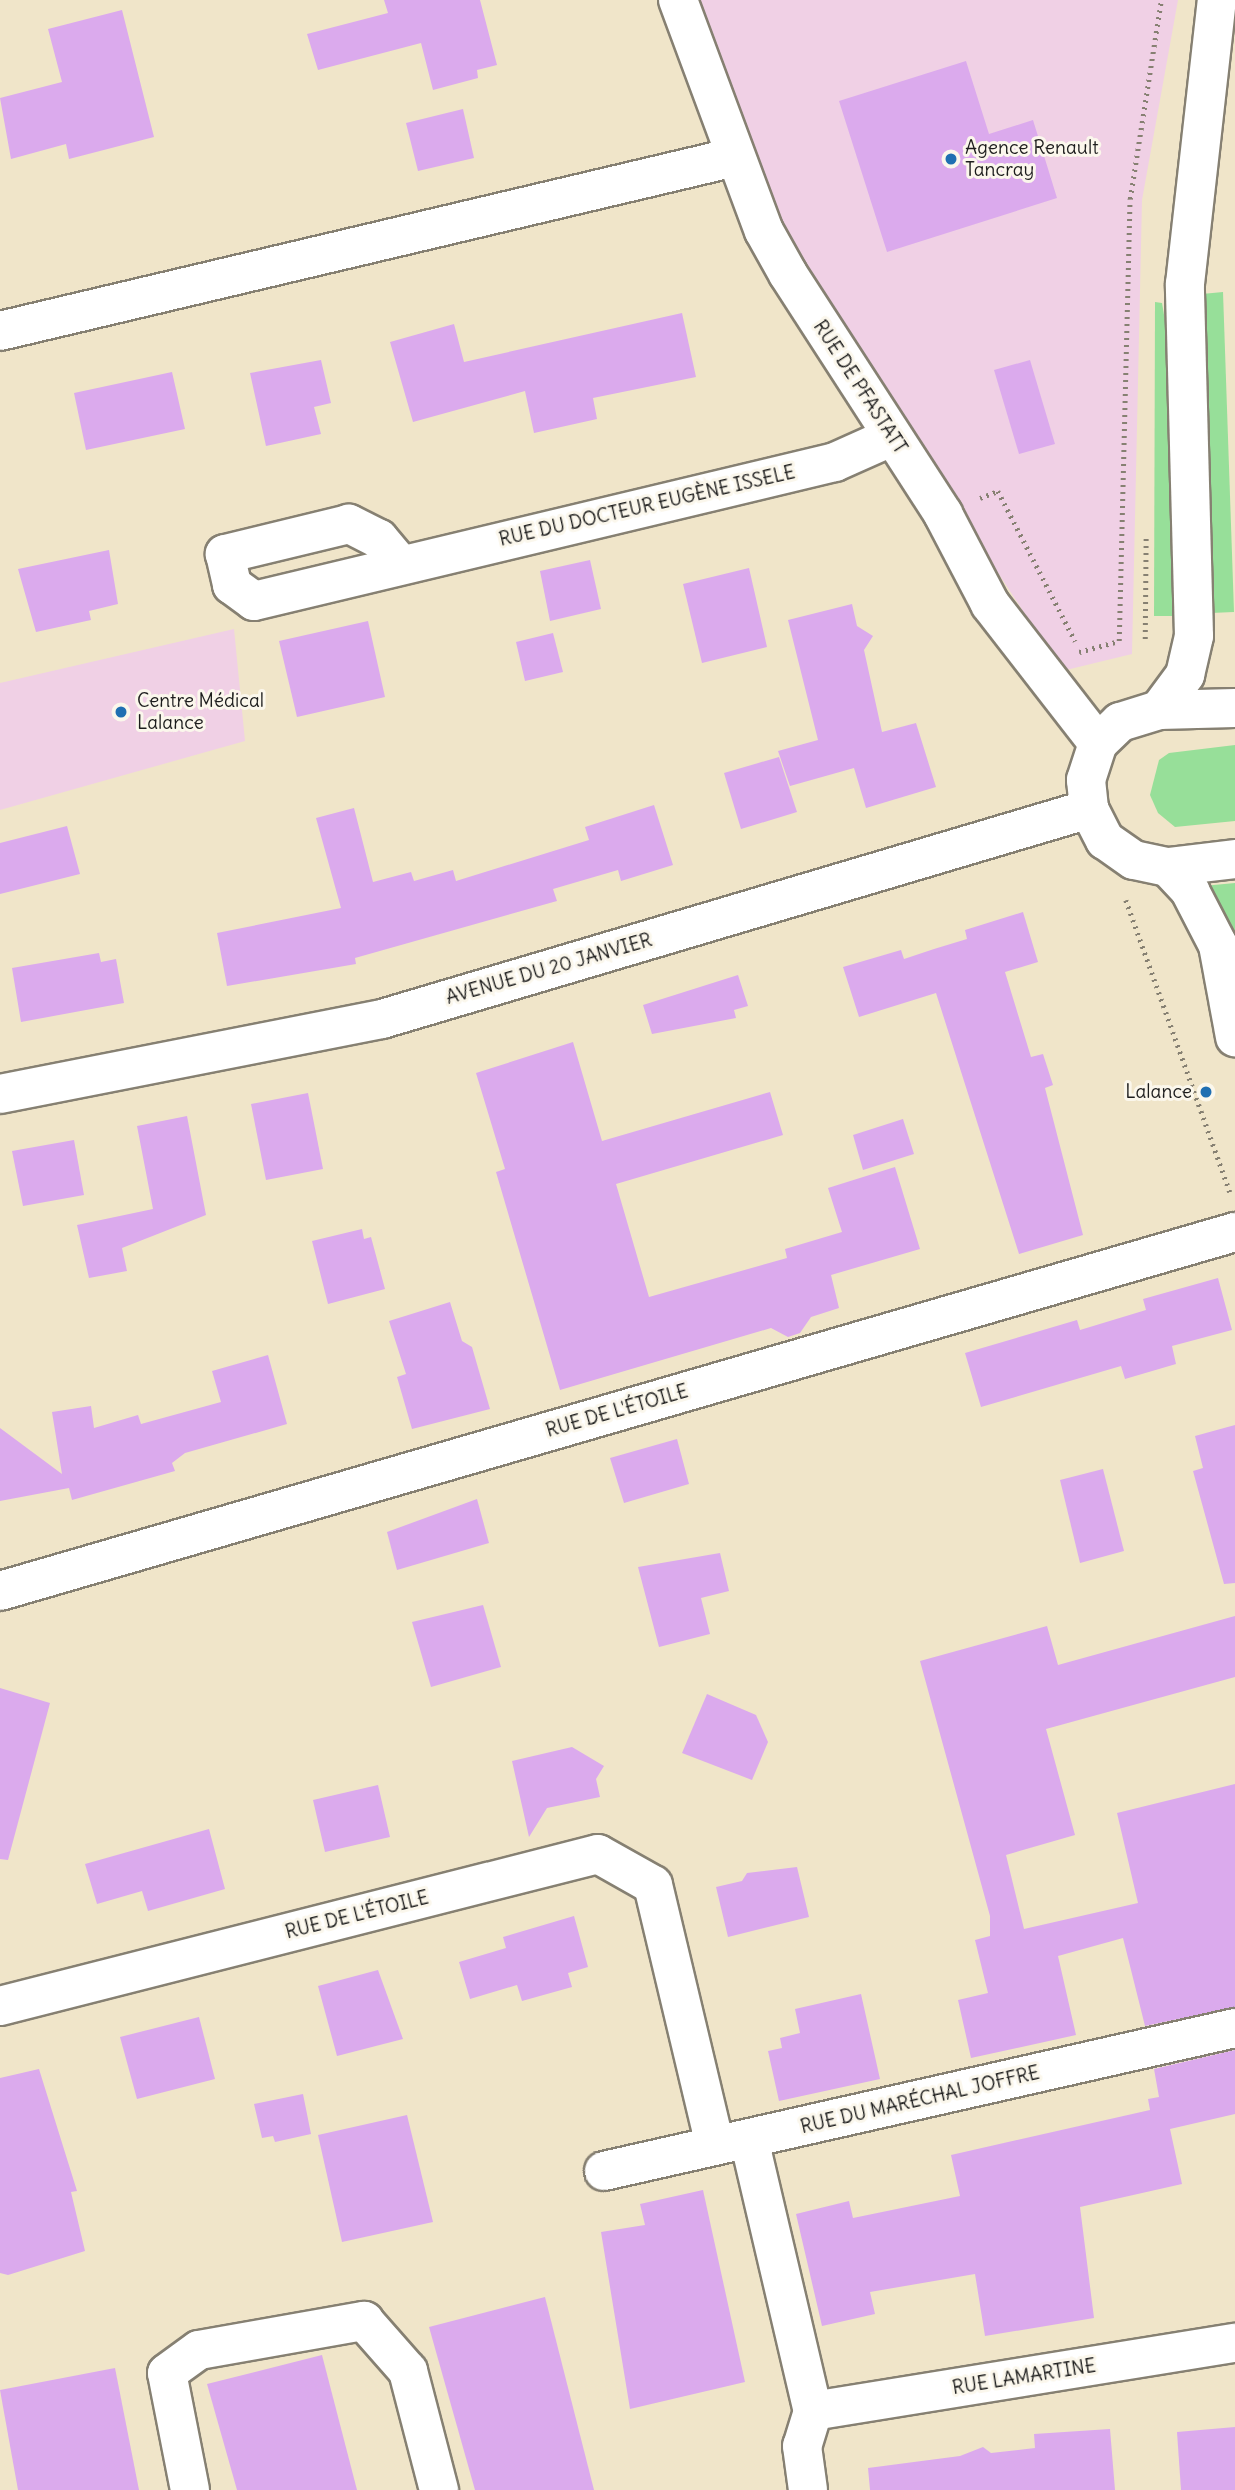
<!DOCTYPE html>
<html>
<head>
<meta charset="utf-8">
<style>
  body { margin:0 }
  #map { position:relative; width:1235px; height:2490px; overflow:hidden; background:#f0e5c9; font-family:Delius,sans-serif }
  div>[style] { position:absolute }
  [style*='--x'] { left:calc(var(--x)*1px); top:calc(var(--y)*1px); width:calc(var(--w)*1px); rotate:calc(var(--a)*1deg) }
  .built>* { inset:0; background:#f0d0e5 }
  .green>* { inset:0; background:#97df99 }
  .building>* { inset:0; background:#dbaaed }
  .path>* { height:4.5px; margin-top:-2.25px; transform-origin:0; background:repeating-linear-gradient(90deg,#868072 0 2px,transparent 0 7px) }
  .roads { filter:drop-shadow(2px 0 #868072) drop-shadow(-2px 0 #868072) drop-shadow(0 2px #868072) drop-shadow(0 -2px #868072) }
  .minor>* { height:38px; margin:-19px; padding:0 19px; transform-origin:19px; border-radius:19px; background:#fff }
  .major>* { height:38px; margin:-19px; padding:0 19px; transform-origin:19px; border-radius:19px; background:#fff }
  .dots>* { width:19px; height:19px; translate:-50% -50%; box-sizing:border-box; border:4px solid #fbf7ec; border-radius:50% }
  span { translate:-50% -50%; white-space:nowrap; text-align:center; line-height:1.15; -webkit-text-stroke:6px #fbf7ec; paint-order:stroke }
  .poi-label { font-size:19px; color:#1c1c1c }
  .left { translate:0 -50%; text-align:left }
  .right { translate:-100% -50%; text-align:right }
  .street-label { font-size:19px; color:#1c1c1c }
</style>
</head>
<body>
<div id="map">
  <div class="built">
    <i style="clip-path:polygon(681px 0,1178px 0,1142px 200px,1132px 654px,1062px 671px,782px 241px)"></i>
    <i style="clip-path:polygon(234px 629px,245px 741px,0 810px,0 683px)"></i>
  </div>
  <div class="green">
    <i style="clip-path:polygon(1223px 292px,1234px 612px,1211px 613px,1202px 294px)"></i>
    <i style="clip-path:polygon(1155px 302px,1162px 303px,1175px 379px,1178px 616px,1154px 616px)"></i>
    <i style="clip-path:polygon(1235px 745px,1235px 821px,1175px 827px,1158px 813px,1150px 795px,1159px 760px,1169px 753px)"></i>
    <i style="clip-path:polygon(1235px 883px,1235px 950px,1203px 886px)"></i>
  </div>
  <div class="building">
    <i style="clip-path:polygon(384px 0,480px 0,497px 65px,477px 70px,478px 78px,433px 90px,421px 43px,318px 70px,307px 34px,388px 13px)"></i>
    <i style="clip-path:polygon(122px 10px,154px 137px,69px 159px,66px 144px,11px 159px,0 98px,62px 82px,48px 29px)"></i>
    <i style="clip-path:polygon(966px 61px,989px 134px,1033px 120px,1057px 198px,887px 252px,839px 101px)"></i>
    <i style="clip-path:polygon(463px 109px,474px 158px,418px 171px,406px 123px)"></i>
    <i style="clip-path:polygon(682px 313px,696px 377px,593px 398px,597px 419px,534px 433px,525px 391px,413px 422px,390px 342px,454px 324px,464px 362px)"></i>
    <i style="clip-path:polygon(321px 360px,331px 403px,314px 407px,321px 434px,266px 446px,250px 373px)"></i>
    <i style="clip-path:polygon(1030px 360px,1055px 444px,1019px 454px,994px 370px)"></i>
    <i style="clip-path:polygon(172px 372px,185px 429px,86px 450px,74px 393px)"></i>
    <i style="clip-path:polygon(109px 550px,118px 604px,89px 611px,91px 620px,36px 632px,18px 569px)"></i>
    <i style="clip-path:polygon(590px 560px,601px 609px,550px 621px,540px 571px)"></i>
    <i style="clip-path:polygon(749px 568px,767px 647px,702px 663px,683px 584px)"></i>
    <i style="clip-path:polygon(852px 604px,857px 626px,873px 636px,864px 650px,882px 732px,916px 723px,936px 787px,866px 808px,854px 768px,790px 786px,778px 751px,818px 740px,788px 620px)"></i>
    <i style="clip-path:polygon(368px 621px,385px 697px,297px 717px,279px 641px)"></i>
    <i style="clip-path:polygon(553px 633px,563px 672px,525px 681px,516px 642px)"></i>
    <i style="clip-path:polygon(779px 757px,797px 812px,741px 829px,724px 773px)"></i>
    <i style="clip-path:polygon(654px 805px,673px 865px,621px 881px,618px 870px,553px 889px,557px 901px,355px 958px,356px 964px,227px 986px,217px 933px,341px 908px,316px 818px,354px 808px,373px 882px,411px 872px,414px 881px,453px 870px,456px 881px,589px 840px,585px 827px)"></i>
    <i style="clip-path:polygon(67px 826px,80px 874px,0 894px,0 843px)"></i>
    <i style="clip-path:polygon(1023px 912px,1038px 962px,1005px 972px,1031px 1057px,1043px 1054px,1053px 1085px,1045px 1088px,1083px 1235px,1019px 1254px,936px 993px,859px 1017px,843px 967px,901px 950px,904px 959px,934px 949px,967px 939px,965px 930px)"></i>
    <i style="clip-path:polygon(99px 953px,101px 962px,116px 959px,124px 1003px,21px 1022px,12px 968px)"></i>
    <i style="clip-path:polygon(738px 975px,748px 1006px,734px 1010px,736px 1018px,652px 1034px,643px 1005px)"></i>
    <i style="clip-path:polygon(573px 1042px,602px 1141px,770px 1092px,783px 1135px,616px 1184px,649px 1297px,787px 1258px,785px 1249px,842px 1232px,828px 1188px,895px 1167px,920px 1249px,831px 1275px,839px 1308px,811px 1317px,800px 1333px,788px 1337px,771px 1328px,560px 1390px,496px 1172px,505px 1169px,476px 1073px)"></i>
    <i style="clip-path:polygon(308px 1093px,323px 1169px,266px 1180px,251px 1104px)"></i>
    <i style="clip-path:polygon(187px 1116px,206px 1215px,122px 1248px,127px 1271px,89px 1278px,77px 1225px,153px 1209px,137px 1126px)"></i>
    <i style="clip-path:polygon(903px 1119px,914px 1154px,863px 1170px,853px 1135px)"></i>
    <i style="clip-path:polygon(74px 1140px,84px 1195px,23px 1206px,12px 1151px)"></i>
    <i style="clip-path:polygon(362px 1229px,364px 1239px,371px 1237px,385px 1289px,328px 1304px,312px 1241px)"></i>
    <i style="clip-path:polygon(1218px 1278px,1232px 1330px,1172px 1346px,1176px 1364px,1125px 1379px,1121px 1366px,981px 1407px,965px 1353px,1077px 1320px,1080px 1330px,1146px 1310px,1143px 1299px)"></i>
    <i style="clip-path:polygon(450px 1302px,462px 1341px,472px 1347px,490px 1409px,412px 1429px,397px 1377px,406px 1374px,389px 1321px)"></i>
    <i style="clip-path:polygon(268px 1355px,287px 1424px,185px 1453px,172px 1463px,175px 1471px,72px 1500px,69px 1488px,0 1501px,0 1428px,62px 1474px,52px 1412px,91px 1406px,94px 1428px,138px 1415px,141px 1424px,221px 1402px,212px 1371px)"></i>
    <i style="clip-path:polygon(1235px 1425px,1235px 1583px,1224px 1584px,1193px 1471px,1203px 1468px,1195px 1436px)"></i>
    <i style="clip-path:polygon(677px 1439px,689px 1484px,624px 1503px,610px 1458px)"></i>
    <i style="clip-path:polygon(1103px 1469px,1124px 1551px,1080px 1563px,1060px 1480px)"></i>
    <i style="clip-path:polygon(477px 1499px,489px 1543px,397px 1570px,387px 1532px)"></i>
    <i style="clip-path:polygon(720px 1553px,729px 1591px,701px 1598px,710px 1634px,659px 1647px,638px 1567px)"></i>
    <i style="clip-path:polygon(483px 1605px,501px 1667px,431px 1687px,412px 1622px)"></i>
    <i style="clip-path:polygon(1235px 1616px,1235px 1677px,1046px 1729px,1075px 1835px,1006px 1855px,1024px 1929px,1138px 1903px,1117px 1813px,1235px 1784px,1235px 2007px,1145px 2026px,1123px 1938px,1058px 1956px,1076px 2035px,971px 2058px,958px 2000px,988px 1993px,975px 1940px,990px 1936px,990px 1916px,920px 1661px,1047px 1626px,1058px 1665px)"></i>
    <i style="clip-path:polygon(0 1688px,50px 1703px,8px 1860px,0 1859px)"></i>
    <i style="clip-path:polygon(707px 1694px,756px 1715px,768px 1742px,752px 1780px,682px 1753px)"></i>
    <i style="clip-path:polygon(572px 1747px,604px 1766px,596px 1779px,600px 1797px,547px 1808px,529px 1837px,512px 1761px)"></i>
    <i style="clip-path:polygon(378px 1785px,390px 1837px,325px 1852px,313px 1800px)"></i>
    <i style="clip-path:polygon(209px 1829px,225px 1889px,148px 1911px,142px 1891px,97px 1904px,85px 1864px)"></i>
    <i style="clip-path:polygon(797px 1867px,809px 1917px,728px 1937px,716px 1887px,742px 1881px,747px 1873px)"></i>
    <i style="clip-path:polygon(574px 1916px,588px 1967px,568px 1973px,572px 1987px,522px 2001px,517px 1985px,470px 1999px,459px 1962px,506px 1948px,503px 1937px)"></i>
    <i style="clip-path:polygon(378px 1970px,403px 2039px,337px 2056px,318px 1986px)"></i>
    <i style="clip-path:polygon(861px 1994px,880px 2079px,779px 2101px,768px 2051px,782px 2048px,780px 2038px,800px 2033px,795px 2009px)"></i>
    <i style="clip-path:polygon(199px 2017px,215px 2079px,137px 2099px,120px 2037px)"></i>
    <i style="clip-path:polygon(1235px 2050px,1235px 2114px,1170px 2129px,1182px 2184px,1080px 2207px,1094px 2318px,985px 2336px,975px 2274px,870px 2292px,875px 2314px,822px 2326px,796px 2214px,849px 2201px,853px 2218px,960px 2196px,951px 2155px,1150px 2110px,1148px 2099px,1159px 2097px,1154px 2069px)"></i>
    <i style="clip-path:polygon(39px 2069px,77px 2191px,71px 2192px,85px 2251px,8px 2275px,0 2273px,0 2078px)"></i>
    <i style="clip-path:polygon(303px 2094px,311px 2134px,275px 2142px,273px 2136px,262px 2138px,254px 2104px)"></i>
    <i style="clip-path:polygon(407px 2115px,433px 2222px,342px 2242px,318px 2135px)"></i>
    <i style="clip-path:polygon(703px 2190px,745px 2382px,630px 2409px,601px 2232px,645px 2225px,640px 2204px)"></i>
    <i style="clip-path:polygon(545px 2297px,594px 2490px,475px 2490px,429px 2327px)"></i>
    <i style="clip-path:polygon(322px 2355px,357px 2490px,237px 2490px,207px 2384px)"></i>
    <i style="clip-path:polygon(115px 2368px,139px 2490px,18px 2490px,0 2390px)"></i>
    <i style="clip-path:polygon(1235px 2427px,1235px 2490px,1181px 2490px,1177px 2432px)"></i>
    <i style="clip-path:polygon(1110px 2429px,1115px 2490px,870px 2490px,868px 2468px,960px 2456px,983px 2447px,991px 2453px,1035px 2448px,1034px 2434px)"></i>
  </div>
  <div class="path">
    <i style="--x:980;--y:498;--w:19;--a:-21"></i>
    <i style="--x:998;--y:491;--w:169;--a:62.8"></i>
    <i style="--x:1145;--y:639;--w:105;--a:-89.5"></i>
    <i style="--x:1079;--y:652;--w:41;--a:-15.4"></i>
    <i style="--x:1119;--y:641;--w:442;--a:-88.6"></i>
    <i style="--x:1130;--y:199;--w:201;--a:-81.1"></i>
    <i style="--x:1126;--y:900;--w:310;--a:70.4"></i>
  </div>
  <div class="roads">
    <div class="minor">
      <i style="--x:678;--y:0;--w:246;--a:69.6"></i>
      <i style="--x:764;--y:231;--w:49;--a:60.8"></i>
      <i style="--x:788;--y:274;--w:286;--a:57.1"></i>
      <i style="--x:943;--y:514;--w:102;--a:62.4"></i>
      <i style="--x:990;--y:604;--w:176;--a:52.2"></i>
      <i style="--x:0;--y:331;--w:755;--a:-13.32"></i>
      <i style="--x:400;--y:564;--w:33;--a:-130"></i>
      <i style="--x:379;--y:539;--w:34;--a:-153"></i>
      <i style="--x:349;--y:524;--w:128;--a:166.4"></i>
      <i style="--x:225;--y:554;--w:32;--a:77"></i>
      <i style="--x:232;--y:585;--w:27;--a:36"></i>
      <i style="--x:254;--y:601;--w:597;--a:-13.45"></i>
      <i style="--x:835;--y:462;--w:61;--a:-24.1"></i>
      <i style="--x:0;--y:1094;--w:389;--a:-11.1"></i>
      <i style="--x:382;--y:1019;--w:738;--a:-16.54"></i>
      <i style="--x:0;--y:1591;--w:1286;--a:-16.21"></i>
      <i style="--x:0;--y:2006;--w:617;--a:-14.26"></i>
      <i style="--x:598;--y:1854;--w:63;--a:29.4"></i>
      <i style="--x:653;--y:1885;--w:267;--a:76.6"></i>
      <i style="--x:749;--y:2139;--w:279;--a:76.8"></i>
      <i style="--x:813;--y:2411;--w:37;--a:107"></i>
      <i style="--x:802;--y:2446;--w:44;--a:82.2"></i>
      <i style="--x:604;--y:2171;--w:647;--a:-12.77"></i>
      <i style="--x:813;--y:2411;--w:427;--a:-9.2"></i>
      <i style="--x:190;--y:2490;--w:119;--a:-101.1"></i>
      <i style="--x:167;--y:2373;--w:39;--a:-36"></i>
      <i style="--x:199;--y:2350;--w:168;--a:-10"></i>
      <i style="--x:364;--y:2321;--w:67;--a:48.7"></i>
      <i style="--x:408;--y:2371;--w:123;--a:75.4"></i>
    </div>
    <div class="major">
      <i style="--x:1235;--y:708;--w:76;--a:178.5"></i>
      <i style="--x:1159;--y:710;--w:41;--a:162.9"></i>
      <i style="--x:1120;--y:722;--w:30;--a:136"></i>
      <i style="--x:1098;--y:743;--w:39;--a:108"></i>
      <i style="--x:1086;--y:780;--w:29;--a:84"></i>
      <i style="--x:1089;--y:809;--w:35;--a:63"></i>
      <i style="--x:1105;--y:840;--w:35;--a:35"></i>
      <i style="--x:1134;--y:860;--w:35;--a:12"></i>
      <i style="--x:1168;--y:867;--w:67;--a:-6.8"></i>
      <i style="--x:1159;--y:710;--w:44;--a:-53.4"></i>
      <i style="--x:1185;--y:675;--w:40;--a:-77"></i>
      <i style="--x:1194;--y:636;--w:352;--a:-91.5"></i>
      <i style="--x:1185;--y:284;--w:286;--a:-83.6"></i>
      <i style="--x:1168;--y:867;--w:33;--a:47"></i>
      <i style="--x:1190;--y:891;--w:61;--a:62.6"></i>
      <i style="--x:1218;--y:945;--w:94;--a:79.5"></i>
    </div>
  </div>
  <div class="dots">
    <i style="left:951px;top:159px;background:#1f6fb2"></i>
    <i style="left:121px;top:712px;background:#1f6fb2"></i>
    <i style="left:1206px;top:1092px;background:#1f6fb2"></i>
  </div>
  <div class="poi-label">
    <span class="left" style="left:965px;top:159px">Agence Renault<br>Tancray</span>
    <span class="left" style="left:137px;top:712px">Centre Médical<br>Lalance</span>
    <span class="right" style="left:1192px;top:1092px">Lalance</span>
  </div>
  <div class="street-label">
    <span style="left:860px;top:387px;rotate:57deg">RUE DE PFASTATT</span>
    <span style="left:647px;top:506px;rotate:-13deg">RUE DU DOCTEUR EUGÈNE ISSELE</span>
    <span style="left:549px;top:969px;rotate:-16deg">AVENUE DU 20 JANVIER</span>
    <span style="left:617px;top:1411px;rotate:-16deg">RUE DE L'ÉTOILE</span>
    <span style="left:357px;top:1915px;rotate:-14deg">RUE DE L'ÉTOILE</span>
    <span style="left:920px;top:2100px;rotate:-13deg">RUE DU MARÉCHAL JOFFRE</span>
    <span style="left:1024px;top:2377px;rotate:-9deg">RUE LAMARTINE</span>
  </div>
</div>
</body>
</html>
